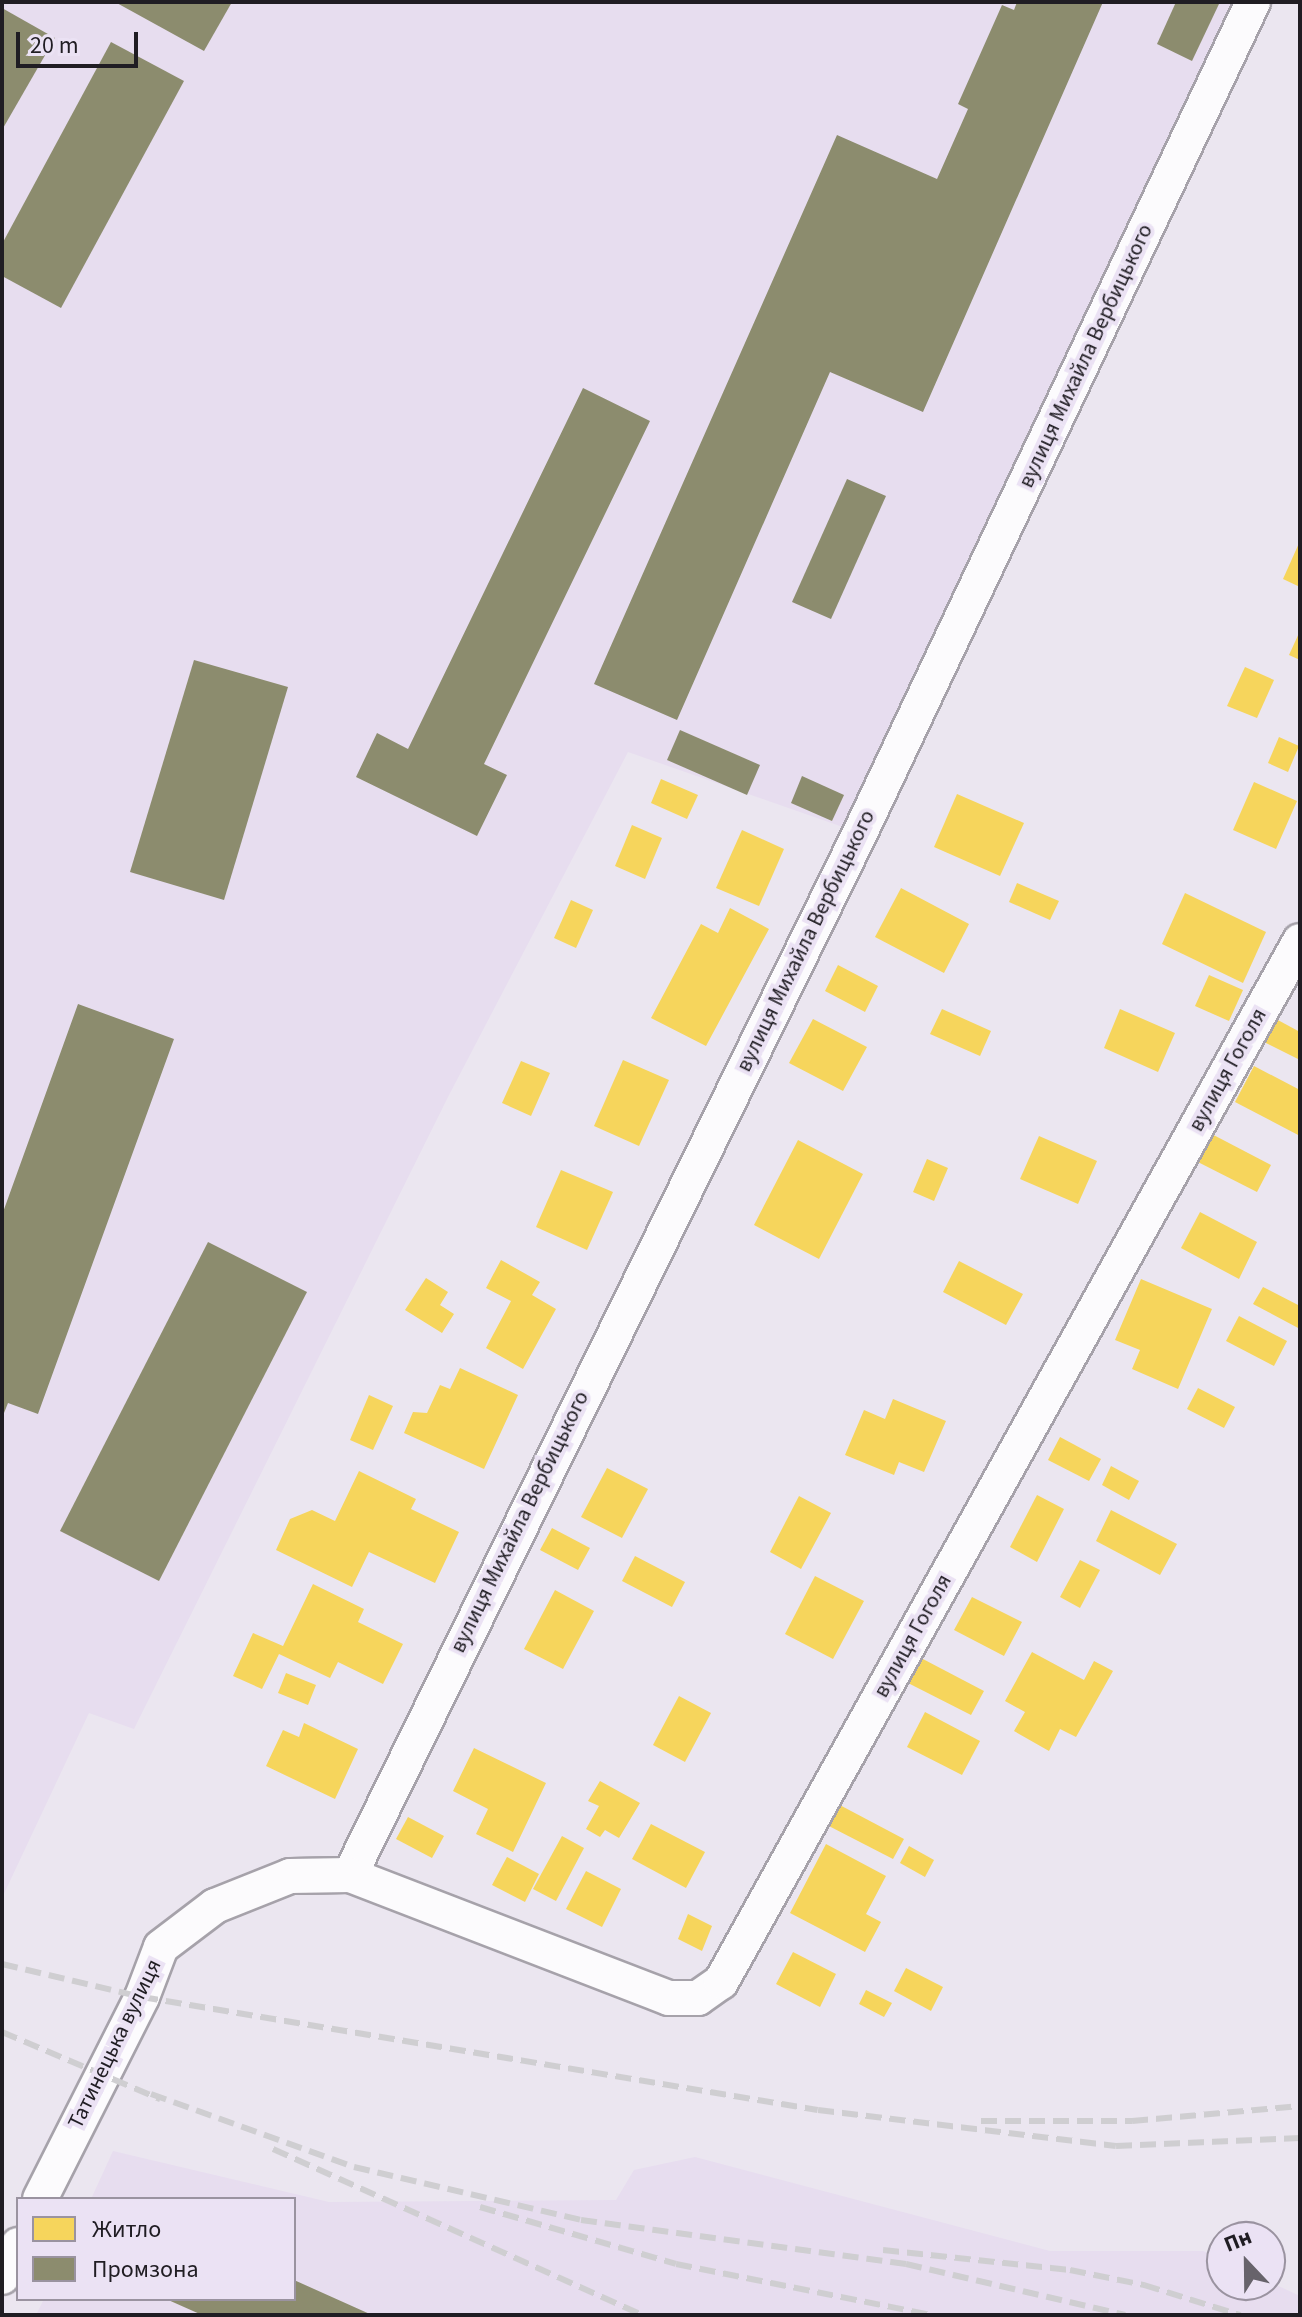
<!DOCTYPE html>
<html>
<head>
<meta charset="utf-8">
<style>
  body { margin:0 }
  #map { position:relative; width:1302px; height:2317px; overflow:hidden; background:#ebe6f0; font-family:"Source Sans 3",sans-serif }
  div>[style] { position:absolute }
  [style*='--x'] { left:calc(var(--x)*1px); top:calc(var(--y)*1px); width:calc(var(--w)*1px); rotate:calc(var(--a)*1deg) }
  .built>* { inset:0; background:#e7ddef }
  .homes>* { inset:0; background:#f6d55c }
  .industry>* { inset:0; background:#8c8c6e }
  .roads { filter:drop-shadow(2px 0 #a6a2aa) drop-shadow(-2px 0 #a6a2aa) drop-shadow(0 2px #a6a2aa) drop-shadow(0 -2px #a6a2aa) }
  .minor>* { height:34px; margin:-17px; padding:0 17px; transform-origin:17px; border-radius:17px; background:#fcfbfd }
  .rail>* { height:6px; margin-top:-3px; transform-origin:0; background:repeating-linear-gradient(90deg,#cfced1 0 16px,transparent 0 24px) }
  span { translate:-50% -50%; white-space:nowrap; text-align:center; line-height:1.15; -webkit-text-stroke:8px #ebe2f4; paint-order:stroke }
  .street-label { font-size:22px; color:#201d23 }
  .frame { position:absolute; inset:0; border:4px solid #201d23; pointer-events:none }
  .legend { position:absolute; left:16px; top:2197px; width:280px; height:104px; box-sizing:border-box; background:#ebe2f4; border:2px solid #9a93a0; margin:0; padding:10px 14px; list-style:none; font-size:24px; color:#201d23 }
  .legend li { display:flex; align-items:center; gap:16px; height:40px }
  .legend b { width:40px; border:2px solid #9a93a0 }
  .north { position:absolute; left:1206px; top:2221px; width:80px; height:80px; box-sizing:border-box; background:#ebe2f4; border:2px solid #9a93a0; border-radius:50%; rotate:338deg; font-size:22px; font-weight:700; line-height:32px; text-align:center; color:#201d23 }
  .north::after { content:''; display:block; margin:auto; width:28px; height:36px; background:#67636b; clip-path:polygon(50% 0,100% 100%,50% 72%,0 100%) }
  .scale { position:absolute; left:16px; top:32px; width:122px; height:36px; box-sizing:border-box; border:4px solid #201d23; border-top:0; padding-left:10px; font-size:24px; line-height:28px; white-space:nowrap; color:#201d23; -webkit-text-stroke:6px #ebe2f4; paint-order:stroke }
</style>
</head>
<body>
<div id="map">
  <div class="built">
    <i style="clip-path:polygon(2px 2px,1253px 2px,860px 833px,628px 752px,448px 1097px,134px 1729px,89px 1713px,2px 1898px)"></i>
    <i style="clip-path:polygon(113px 2151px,329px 2202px,616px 2200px,634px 2170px,695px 2157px,1050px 2251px,1203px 2251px,1222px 2260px,1222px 2285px,1270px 2282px,1300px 2296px,1300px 2315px,36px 2315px,44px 2299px,294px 2299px,294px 2199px,91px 2199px)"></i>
  </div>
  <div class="homes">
    <i style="clip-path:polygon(1300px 541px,1300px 587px,1283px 579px)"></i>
    <i style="clip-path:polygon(1300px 631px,1300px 660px,1289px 655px)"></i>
    <i style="clip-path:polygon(1245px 667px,1274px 680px,1257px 718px,1227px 706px)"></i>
    <i style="clip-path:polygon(1279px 737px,1299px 746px,1288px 772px,1268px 763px)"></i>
    <i style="clip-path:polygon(661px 779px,698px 795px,687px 819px,651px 803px)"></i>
    <i style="clip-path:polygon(1254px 782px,1297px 801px,1276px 849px,1233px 830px)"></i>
    <i style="clip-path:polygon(957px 794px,1024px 823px,1000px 876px,934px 847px)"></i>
    <i style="clip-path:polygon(632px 825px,662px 838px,645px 879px,615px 866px)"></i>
    <i style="clip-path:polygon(742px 830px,784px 849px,759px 906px,716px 888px)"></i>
    <i style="clip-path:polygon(1017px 883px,1059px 901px,1050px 920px,1009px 902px)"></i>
    <i style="clip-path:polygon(901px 888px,969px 924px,944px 973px,875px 937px)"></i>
    <i style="clip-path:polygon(1185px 893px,1266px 932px,1243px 983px,1162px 944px)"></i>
    <i style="clip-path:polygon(571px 900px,593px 910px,576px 948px,554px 938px)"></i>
    <i style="clip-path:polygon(730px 908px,769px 929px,706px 1046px,651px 1018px,701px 924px,718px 933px)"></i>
    <i style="clip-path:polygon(838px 965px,878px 986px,865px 1012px,825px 991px)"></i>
    <i style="clip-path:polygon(1209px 975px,1243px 990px,1229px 1021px,1195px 1006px)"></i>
    <i style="clip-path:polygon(942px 1009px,991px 1031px,980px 1056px,930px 1034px)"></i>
    <i style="clip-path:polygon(1120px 1009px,1175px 1033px,1158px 1072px,1104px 1048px)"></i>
    <i style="clip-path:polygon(813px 1019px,867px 1047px,843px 1091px,789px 1063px)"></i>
    <i style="clip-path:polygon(1276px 1019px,1300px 1032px,1300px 1060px,1264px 1042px)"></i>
    <i style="clip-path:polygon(623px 1060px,669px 1080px,639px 1146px,594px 1126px)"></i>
    <i style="clip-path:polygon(521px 1061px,550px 1073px,531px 1116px,502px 1103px)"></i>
    <i style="clip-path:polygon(1254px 1066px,1300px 1090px,1300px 1136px,1235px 1102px)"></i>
    <i style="clip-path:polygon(1204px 1130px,1271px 1165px,1257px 1192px,1190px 1158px)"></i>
    <i style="clip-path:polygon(1039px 1136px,1097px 1161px,1078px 1204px,1020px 1179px)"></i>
    <i style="clip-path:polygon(798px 1140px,863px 1174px,819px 1259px,754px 1225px)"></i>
    <i style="clip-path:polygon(927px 1159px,948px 1168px,934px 1201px,913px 1192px)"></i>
    <i style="clip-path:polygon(561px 1170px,613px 1192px,587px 1250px,536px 1227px)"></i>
    <i style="clip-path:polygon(1200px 1212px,1257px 1242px,1239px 1279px,1181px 1248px)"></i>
    <i style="clip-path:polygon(501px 1260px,540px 1282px,532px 1295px,556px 1309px,523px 1369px,486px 1348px,511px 1301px,486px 1288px)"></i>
    <i style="clip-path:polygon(959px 1261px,1023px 1294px,1006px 1325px,943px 1292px)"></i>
    <i style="clip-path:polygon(426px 1278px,448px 1292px,440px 1305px,454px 1314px,442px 1333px,405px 1310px)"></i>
    <i style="clip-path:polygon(1141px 1279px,1212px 1309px,1178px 1389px,1132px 1369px,1140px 1350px,1115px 1340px)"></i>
    <i style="clip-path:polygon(1263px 1287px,1300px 1306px,1300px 1329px,1253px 1304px)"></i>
    <i style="clip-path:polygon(1239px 1316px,1287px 1341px,1274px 1366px,1226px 1341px)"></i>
    <i style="clip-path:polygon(460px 1368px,518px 1395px,484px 1469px,404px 1433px,413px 1412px,427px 1413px,440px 1385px,450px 1389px)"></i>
    <i style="clip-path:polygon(1198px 1388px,1235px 1407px,1224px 1428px,1187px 1409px)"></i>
    <i style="clip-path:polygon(369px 1395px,393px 1406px,373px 1450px,350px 1440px)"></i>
    <i style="clip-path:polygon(893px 1399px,946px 1421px,924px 1472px,899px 1462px,894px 1475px,845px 1455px,864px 1410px,885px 1419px)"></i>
    <i style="clip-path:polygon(1060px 1437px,1101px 1459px,1089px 1481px,1048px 1460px)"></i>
    <i style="clip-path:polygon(1111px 1466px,1139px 1481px,1129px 1500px,1102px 1485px)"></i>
    <i style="clip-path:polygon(607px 1468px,648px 1489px,622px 1538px,581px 1517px)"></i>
    <i style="clip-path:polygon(359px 1471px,416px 1499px,411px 1509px,459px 1532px,435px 1583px,369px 1552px,352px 1587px,276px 1550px,290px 1519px,312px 1510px,335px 1521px)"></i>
    <i style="clip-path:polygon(1037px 1495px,1064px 1509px,1037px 1562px,1010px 1547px)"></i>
    <i style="clip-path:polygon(799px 1496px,831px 1513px,801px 1569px,770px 1552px)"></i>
    <i style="clip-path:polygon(1111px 1510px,1177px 1544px,1160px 1575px,1096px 1541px)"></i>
    <i style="clip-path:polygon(552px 1528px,590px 1548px,578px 1570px,540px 1550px)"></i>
    <i style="clip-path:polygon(635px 1556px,685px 1582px,672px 1607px,622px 1581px)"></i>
    <i style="clip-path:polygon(1080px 1560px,1100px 1570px,1080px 1608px,1060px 1597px)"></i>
    <i style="clip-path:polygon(815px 1576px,864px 1601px,833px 1659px,785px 1634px)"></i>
    <i style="clip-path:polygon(313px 1584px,364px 1609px,358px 1622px,403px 1644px,383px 1684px,338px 1662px,330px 1678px,279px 1654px,262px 1689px,233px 1676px,253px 1633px,283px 1646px)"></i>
    <i style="clip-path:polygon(555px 1590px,594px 1611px,563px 1669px,524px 1649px)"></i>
    <i style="clip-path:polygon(972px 1597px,1022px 1622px,1004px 1656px,954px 1630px)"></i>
    <i style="clip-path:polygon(1032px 1652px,1084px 1680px,1094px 1661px,1113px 1671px,1076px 1737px,1060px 1729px,1049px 1751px,1014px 1731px,1025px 1712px,1005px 1701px)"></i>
    <i style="clip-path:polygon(921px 1658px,984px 1691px,971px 1715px,908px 1683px)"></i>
    <i style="clip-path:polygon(286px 1673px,316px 1685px,308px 1705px,278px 1693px)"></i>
    <i style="clip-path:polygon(679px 1696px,711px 1713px,685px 1762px,653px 1745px)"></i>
    <i style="clip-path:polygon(925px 1712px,980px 1741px,962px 1775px,907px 1747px)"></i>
    <i style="clip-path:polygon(304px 1723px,358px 1749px,335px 1799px,266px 1766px,283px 1730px,299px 1737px)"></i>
    <i style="clip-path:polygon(474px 1748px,546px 1783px,513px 1852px,476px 1834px,488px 1809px,453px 1791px)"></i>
    <i style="clip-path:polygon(600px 1781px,640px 1803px,619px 1838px,605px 1830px,600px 1837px,586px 1829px,599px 1806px,588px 1801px)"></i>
    <i style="clip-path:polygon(834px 1802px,904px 1839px,893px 1859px,823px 1823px)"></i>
    <i style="clip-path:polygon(408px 1817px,444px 1836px,432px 1858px,396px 1839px)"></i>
    <i style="clip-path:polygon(651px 1824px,705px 1852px,686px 1888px,632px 1859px)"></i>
    <i style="clip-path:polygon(562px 1836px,584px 1848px,556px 1901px,533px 1889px)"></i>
    <i style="clip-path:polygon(826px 1844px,886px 1876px,866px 1914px,881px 1922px,865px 1952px,790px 1913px)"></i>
    <i style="clip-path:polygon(909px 1846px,934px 1860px,925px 1877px,900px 1863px)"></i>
    <i style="clip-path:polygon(507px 1857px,539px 1874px,525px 1902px,492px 1885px)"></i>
    <i style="clip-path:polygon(586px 1871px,621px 1889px,602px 1927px,566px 1909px)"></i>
    <i style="clip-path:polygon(688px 1914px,712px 1926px,702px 1951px,678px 1939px)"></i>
    <i style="clip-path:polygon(793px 1952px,836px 1974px,820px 2007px,776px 1984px)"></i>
    <i style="clip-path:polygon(906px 1968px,943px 1987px,931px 2011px,894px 1991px)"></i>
    <i style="clip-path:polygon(866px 1990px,892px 2003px,884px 2017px,859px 2004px)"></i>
  </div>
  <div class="industry">
    <i style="clip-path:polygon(115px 2px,232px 2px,204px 51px)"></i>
    <i style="clip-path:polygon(1017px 2px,1103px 2px,923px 412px,830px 372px,677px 720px,594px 684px,837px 135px,937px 179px,968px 109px,958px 104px,1002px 5px,1014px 10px)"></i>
    <i style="clip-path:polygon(1176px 2px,1219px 4px,1192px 61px,1157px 44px)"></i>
    <i style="clip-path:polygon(2px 8px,55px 38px,2px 130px)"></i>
    <i style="clip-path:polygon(111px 42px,184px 81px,61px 308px,2px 276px,2px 244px)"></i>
    <i style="clip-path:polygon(583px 388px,650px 421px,484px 764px,507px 775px,477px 836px,356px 777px,377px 733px,408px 749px)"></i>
    <i style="clip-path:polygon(847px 479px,886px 496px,831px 619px,792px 602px)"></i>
    <i style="clip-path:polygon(194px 660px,288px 687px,224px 900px,130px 872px)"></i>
    <i style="clip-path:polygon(680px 730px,760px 765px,747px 795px,667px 760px)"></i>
    <i style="clip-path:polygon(802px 776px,844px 795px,832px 821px,791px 803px)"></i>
    <i style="clip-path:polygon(78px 1004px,174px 1039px,38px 1414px,8px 1403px,2px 1418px,2px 1215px)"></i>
    <i style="clip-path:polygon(208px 1242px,307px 1292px,159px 1581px,60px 1531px)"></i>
    <i style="clip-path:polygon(294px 2280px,372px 2315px,202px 2315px,166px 2299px,294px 2299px)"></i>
  </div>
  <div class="roads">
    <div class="minor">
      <i style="--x:350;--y:1875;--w:1160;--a:-63.92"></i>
      <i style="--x:860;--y:833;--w:919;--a:-64.69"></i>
      <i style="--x:40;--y:2199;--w:226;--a:-63.2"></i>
      <i style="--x:142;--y:1997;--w:53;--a:-69.2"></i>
      <i style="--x:161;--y:1947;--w:68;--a:-37.2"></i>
      <i style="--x:215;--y:1906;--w:81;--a:-21.8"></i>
      <i style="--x:290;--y:1876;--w:60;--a:-1"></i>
      <i style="--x:350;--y:1875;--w:342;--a:21.1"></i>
      <i style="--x:669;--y:1998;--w:29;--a:0"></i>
      <i style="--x:698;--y:1998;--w:28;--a:-35"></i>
      <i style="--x:721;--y:1982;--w:1191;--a:-60.92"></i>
      <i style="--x:2;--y:2277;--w:36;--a:-63"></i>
    </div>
  </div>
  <div class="rail">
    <i style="--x:2;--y:1964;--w:144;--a:13.3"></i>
    <i style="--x:142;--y:1997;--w:685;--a:9.49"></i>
    <i style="--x:818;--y:2110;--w:300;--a:6.9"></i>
    <i style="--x:1116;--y:2146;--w:184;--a:-2.5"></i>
    <i style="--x:2;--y:2032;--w:172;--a:23"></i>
    <i style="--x:151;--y:2094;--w:216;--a:19.8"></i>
    <i style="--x:354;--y:2167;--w:233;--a:13.1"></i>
    <i style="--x:581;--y:2220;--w:328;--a:7.7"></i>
    <i style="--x:906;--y:2264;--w:225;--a:13.1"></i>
    <i style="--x:981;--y:2121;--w:151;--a:0"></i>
    <i style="--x:1132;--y:2121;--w:169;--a:-5.1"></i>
    <i style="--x:273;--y:2149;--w:406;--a:24.2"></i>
    <i style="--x:480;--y:2207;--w:204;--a:16.2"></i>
    <i style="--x:676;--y:2264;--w:261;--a:11.3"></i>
    <i style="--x:883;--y:2250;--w:188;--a:6.1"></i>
    <i style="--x:1070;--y:2270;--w:76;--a:11.5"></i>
    <i style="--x:1144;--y:2285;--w:101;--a:17.4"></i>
  </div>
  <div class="street-label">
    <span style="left:1086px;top:356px;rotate:-65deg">вулиця Михайла Вербицького</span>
    <span style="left:806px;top:941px;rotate:-64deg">вулиця Михайла Вербицького</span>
    <span style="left:1228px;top:1070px;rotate:-61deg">вулиця Гоголя</span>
    <span style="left:520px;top:1522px;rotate:-64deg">вулиця Михайла Вербицького</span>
    <span style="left:913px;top:1636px;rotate:-61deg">вулиця Гоголя</span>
    <span style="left:115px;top:2044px;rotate:-64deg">Татинецька вулиця</span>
  </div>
  <div class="frame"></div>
  <ul class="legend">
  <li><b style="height:22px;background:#f6d55c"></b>Житло</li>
  <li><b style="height:22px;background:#8c8c6e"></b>Промзона</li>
  </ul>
  <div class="north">Пн</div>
  <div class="scale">20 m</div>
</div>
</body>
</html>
